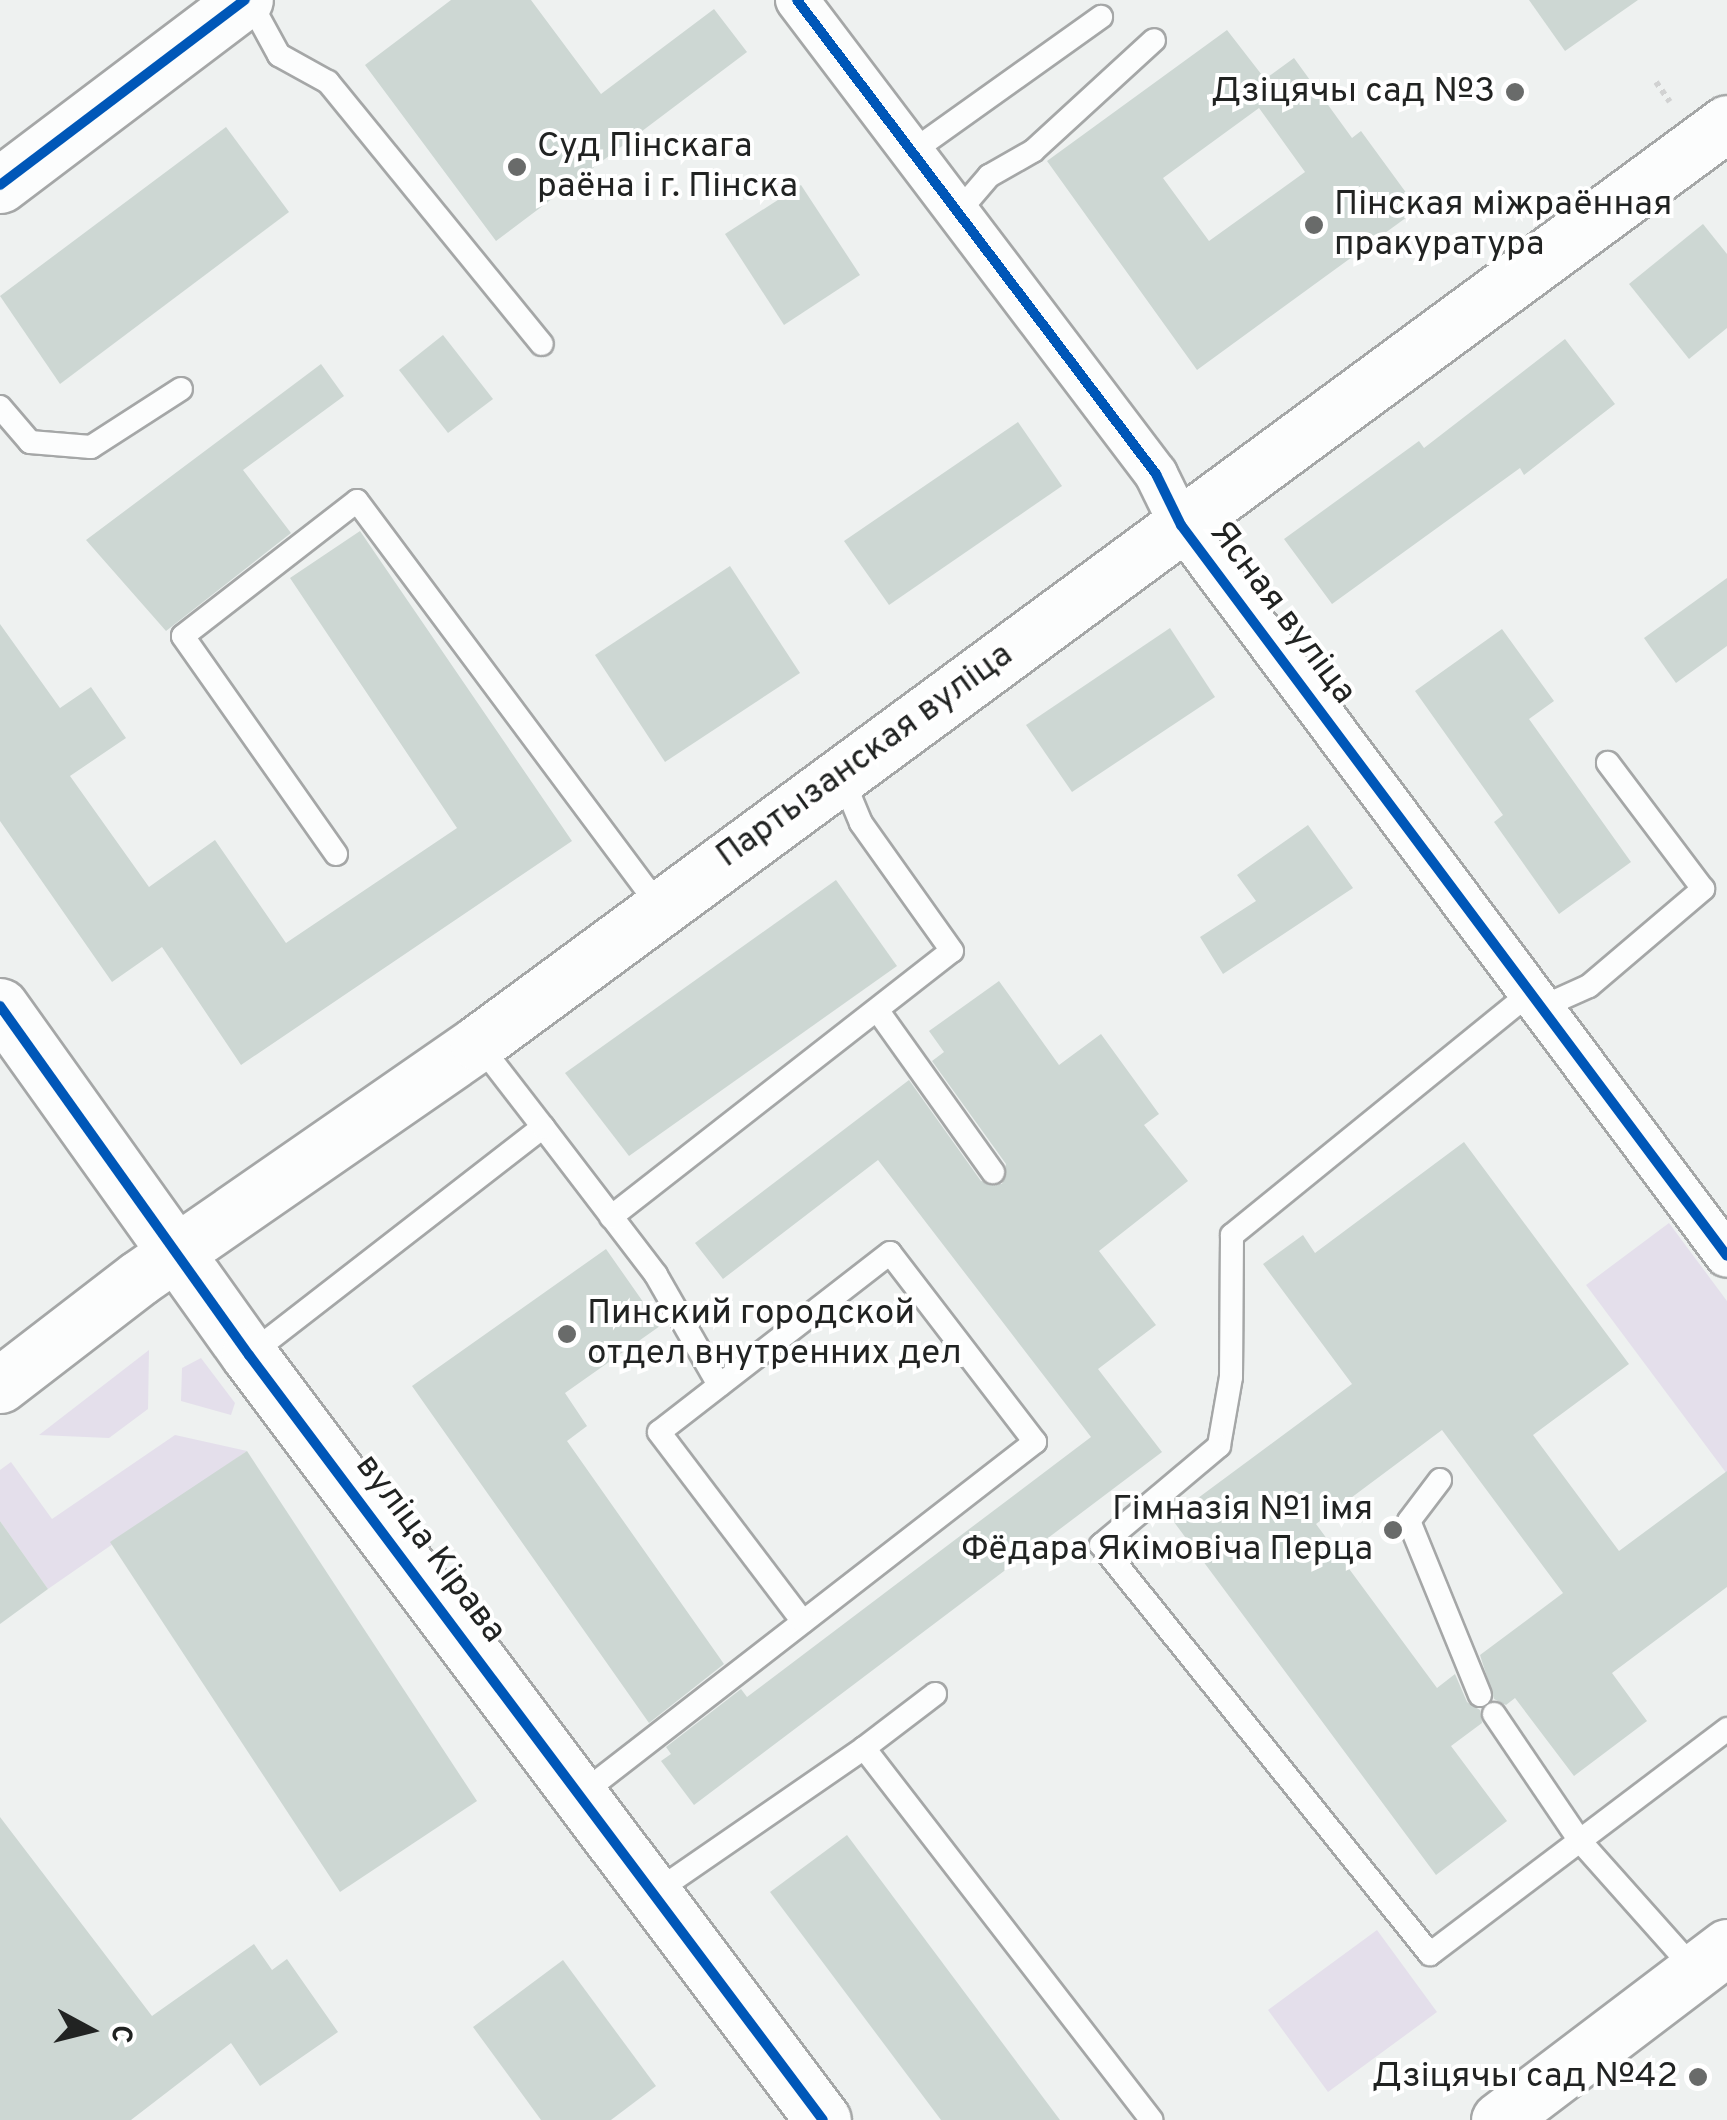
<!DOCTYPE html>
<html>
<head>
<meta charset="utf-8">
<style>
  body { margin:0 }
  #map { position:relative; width:1727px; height:2120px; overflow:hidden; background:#eef1f0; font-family:Overpass,sans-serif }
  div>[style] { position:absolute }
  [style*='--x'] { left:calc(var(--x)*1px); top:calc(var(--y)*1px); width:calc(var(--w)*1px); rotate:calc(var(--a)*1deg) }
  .green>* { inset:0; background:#e4dfeb }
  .building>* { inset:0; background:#cdd7d3 }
  .path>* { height:6px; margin-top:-3px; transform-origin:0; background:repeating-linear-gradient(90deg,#d1d2d2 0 5px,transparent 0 10px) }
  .roads { filter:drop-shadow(2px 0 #a5a7a7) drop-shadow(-2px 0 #a5a7a7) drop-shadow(0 2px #a5a7a7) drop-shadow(0 -2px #a5a7a7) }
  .lane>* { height:22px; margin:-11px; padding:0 11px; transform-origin:11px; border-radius:11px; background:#fcfdfd }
  .street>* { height:42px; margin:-21px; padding:0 21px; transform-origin:21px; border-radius:21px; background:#fcfdfd }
  .secondary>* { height:55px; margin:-27.5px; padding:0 27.5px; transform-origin:27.5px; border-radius:27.5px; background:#fcfdfd }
  .cycleway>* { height:10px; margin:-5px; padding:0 5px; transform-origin:5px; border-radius:5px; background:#0057b8 }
  .dots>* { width:28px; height:28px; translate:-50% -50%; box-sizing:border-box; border:5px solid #fff; border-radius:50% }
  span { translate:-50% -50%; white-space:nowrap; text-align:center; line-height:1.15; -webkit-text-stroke:8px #fff; paint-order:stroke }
  .poi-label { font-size:35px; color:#212322 }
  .right { translate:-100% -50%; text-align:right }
  .left { translate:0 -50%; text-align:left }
  .street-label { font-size:35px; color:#212322 }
  .north { position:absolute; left:40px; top:1980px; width:100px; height:100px; -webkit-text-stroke:8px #fff; paint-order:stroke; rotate:97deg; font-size:28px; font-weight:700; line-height:40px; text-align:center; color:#212322 }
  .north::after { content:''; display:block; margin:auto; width:35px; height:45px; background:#212322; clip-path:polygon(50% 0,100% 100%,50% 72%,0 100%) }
</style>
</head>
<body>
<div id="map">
  <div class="green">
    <i style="clip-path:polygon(1669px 1223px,1727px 1301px,1727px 1474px,1586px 1285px)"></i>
    <i style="clip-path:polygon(149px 1350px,148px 1409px,109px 1438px,39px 1435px)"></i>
    <i style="clip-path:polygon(201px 1358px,235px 1403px,231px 1415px,181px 1401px,182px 1368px)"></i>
    <i style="clip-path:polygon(175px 1435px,247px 1451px,48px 1589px,0 1521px,0 1470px,11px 1462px,52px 1519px)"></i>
    <i style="clip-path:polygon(1377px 1930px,1437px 2012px,1328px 2092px,1268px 2010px)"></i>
  </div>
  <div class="building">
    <i style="clip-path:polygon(451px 0,531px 0,601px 94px,714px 9px,747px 52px,496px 241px,365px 65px)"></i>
    <i style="clip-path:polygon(1529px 0,1638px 0,1565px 51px)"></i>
    <i style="clip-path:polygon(evenodd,1227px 30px,1265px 79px,1294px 58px,1352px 138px,1361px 131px,1418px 209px,1197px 370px,1047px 161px,1227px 30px,1259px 108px,1305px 172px,1209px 241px,1163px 178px,1259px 108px)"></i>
    <i style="clip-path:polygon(226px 127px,289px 212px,60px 384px,0 296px)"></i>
    <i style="clip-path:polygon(801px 185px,860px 275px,784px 325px,725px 234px)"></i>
    <i style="clip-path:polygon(1703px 224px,1727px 254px,1727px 328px,1689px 359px,1629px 284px)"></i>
    <i style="clip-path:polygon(443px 335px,493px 399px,448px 433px,399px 370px)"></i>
    <i style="clip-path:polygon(1565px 339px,1615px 404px,1524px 475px,1520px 468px,1332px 604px,1284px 539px,1419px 441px,1424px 448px)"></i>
    <i style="clip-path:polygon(321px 364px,344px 396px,243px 470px,291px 533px,166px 631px,86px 540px)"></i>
    <i style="clip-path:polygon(1018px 422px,1062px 486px,889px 605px,844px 541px)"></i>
    <i style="clip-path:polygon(360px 531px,572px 841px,241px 1065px,162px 947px,112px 982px,0 821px,0 624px,60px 708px,91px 687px,126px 738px,70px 776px,149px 887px,215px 840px,286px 943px,457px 828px,290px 578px)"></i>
    <i style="clip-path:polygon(730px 566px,800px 673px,665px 762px,595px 655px)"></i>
    <i style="clip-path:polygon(1727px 578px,1727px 646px,1676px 683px,1644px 638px)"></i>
    <i style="clip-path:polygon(1170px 628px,1215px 697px,1072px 792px,1026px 725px)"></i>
    <i style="clip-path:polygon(1502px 629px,1554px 701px,1529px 719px,1631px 862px,1559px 914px,1494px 822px,1503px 815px,1415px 691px)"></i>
    <i style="clip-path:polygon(1308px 825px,1353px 888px,1223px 974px,1200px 937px,1256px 901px,1237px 875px)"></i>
    <i style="clip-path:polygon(836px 880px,897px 966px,629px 1156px,565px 1073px)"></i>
    <i style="clip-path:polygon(999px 981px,1059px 1065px,1101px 1034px,1159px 1114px,1144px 1125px,1188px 1181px,1099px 1251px,1156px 1325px,1098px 1369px,1162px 1452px,694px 1805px,661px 1761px,671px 1754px,666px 1747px,741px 1689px,747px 1697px,1091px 1437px,878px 1160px,723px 1279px,695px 1243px,909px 1080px,981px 1181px,1002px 1184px,1006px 1164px,932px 1061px,944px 1052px,929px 1031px)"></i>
    <i style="clip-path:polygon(1464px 1142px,1629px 1364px,1533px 1435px,1619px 1551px,1727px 1471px,1727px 1587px,1612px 1673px,1647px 1721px,1574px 1776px,1515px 1698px,1506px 1705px,1494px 1699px,1480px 1655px,1563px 1593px,1442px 1430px,1316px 1524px,1437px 1688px,1455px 1674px,1467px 1702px,1480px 1710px,1482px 1723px,1451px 1746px,1507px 1821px,1436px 1875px,1171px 1518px,1352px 1384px,1263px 1264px,1303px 1235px,1315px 1253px)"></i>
    <i style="clip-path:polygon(606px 1249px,660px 1326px,565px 1393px,587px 1426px,567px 1441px,724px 1664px,649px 1723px,412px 1386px)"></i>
    <i style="clip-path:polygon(247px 1451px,477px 1801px,340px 1892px,110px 1542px)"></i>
    <i style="clip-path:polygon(0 1521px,48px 1589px,0 1624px)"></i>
    <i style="clip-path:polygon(0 1817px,152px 2016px,254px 1944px,272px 1970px,287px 1959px,338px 2032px,260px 2086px,231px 2043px,131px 2120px,0 2120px)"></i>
    <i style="clip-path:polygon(847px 1835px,1060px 2120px,941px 2120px,770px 1892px)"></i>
    <i style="clip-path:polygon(563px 1960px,656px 2086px,611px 2120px,541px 2120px,473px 2027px)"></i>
  </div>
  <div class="path">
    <i style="--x:1656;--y:82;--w:24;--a:55"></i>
  </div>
  <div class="roads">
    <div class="lane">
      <i style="--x:249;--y:0;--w:63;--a:61.4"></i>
      <i style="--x:279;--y:55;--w:56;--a:28.9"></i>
      <i style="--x:328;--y:82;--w:338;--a:50.8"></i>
      <i style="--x:913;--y:151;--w:231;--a:-35.5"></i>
      <i style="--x:959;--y:211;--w:46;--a:-49.4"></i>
      <i style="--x:989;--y:176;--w:51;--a:-29.6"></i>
      <i style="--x:1033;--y:151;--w:164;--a:-42.5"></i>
      <i style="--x:0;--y:407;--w:46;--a:49.4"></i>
      <i style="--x:30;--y:442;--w:61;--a:4.7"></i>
      <i style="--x:91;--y:447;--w:107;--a:-32.8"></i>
      <i style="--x:336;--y:854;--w:266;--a:-125.1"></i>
      <i style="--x:183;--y:636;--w:220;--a:-37.8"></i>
      <i style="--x:357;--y:501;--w:505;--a:53.29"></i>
      <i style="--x:1530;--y:993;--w:384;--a:140.9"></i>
      <i style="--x:1232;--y:1235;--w:142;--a:90.4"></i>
      <i style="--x:1231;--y:1377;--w:70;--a:99.9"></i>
      <i style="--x:1219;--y:1446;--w:154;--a:140"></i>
      <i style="--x:1101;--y:1545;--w:525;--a:51.19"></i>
      <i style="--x:1430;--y:1954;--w:373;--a:-37.1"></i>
      <i style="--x:1540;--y:1008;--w:54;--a:-24.2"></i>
      <i style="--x:1589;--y:986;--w:150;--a:-40.4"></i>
      <i style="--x:1703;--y:889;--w:158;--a:-127"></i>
      <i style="--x:878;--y:1011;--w:198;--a:54.5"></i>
      <i style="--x:543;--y:1127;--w:186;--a:52.6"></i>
      <i style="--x:656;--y:1275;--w:127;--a:60.2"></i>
      <i style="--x:611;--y:1217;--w:432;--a:-38"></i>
      <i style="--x:952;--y:951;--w:157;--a:-125.4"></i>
      <i style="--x:861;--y:823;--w:52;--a:-112.6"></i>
      <i style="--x:249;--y:1355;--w:372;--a:-37.8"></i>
      <i style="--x:543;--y:1127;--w:106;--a:-127.7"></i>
      <i style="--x:1440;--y:1480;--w:51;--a:127.1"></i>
      <i style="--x:1409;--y:1521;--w:188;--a:67.8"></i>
      <i style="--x:935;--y:1694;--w:89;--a:142.7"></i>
      <i style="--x:864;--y:1748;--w:470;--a:52.3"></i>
      <i style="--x:1494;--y:1714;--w:153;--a:55.9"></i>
      <i style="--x:1580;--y:1841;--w:173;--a:48.3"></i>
      <i style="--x:580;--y:1795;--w:576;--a:-37.81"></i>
      <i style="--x:1035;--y:1442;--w:238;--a:-127.5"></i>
      <i style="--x:890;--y:1253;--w:292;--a:142.2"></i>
      <i style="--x:659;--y:1432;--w:238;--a:52.8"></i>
      <i style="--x:654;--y:1893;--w:255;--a:-34.6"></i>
    </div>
    <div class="street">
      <i style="--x:797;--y:0;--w:595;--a:52.86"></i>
      <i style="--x:1156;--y:474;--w:57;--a:63.9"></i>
      <i style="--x:1181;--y:525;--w:912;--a:53.24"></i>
    </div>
    <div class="secondary">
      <i style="--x:0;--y:185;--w:307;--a:-37.1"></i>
      <i style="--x:0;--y:1006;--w:429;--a:54.5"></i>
      <i style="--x:249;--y:1355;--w:956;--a:53.12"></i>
      <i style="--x:0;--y:1385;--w:175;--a:-37.6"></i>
      <i style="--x:139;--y:1278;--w:412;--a:-34.7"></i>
      <i style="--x:478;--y:1043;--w:1551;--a:-36.37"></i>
      <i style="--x:1499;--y:2120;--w:286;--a:-37.2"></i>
    </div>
  </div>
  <div class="cycleway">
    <i style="--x:797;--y:0;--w:595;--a:52.86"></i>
    <i style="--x:1156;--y:474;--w:57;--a:63.9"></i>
    <i style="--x:1181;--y:525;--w:912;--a:53.24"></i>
    <i style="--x:0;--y:185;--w:307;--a:-37.1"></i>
    <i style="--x:0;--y:1006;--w:429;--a:54.5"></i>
    <i style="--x:249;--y:1355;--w:956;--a:53.12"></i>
  </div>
  <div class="dots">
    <i style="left:1515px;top:92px;background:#696b6a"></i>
    <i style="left:517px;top:167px;background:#696b6a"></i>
    <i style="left:1314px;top:225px;background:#696b6a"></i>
    <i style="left:567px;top:1334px;background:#696b6a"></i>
    <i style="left:1393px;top:1530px;background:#696b6a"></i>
    <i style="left:1698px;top:2077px;background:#696b6a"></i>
  </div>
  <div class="poi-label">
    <span class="right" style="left:1495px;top:92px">Дзіцячы сад №3</span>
    <span class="left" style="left:537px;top:167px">Суд Пінскага<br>раёна і г. Пінска</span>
    <span class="left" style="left:1334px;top:225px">Пінская міжраённая<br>пракуратура</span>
    <span class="left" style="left:587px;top:1334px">Пинский городской<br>отдел внутренних дел</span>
    <span class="right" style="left:1373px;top:1530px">Гімназія №1 імя<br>Фёдара Якімовіча Перца</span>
    <span class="right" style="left:1678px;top:2077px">Дзіцячы сад №42</span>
  </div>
  <div class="street-label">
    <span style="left:1282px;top:613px;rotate:53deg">Ясная вуліца</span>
    <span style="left:865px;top:756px;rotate:-36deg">Партызанская вуліца</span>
    <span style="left:430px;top:1549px;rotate:53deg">вуліца Кірава</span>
  </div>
  <div class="north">С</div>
</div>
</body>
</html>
